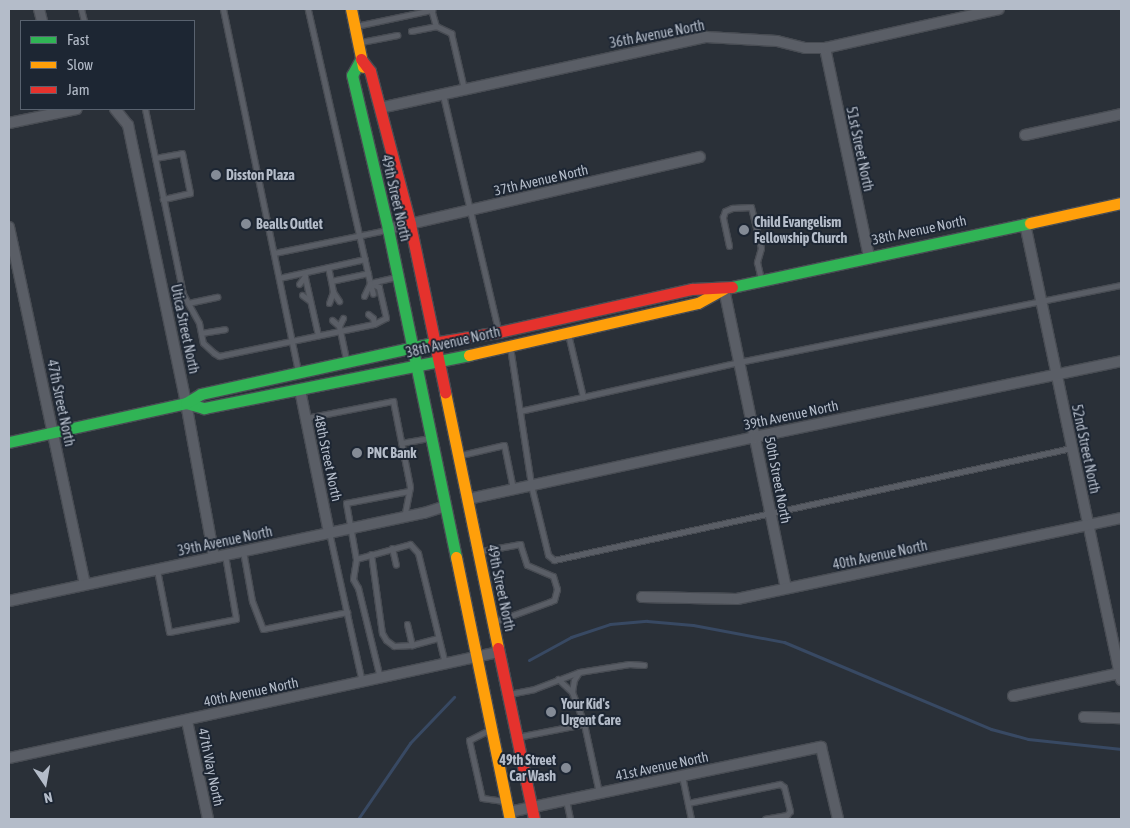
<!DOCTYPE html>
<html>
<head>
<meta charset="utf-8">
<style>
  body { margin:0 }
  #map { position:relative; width:1130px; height:828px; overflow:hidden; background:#2a3038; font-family:"Asap Condensed",sans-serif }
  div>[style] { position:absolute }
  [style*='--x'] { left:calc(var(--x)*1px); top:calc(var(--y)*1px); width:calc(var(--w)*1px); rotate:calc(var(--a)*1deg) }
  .stream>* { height:3px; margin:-1.5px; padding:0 1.5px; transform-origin:1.5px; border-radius:1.5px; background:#384963 }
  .roads { filter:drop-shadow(1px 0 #484c53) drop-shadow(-1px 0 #484c53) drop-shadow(0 1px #484c53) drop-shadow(0 -1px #484c53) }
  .lane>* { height:5px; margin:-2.5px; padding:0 2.5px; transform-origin:2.5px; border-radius:2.5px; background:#5a5e66 }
  .street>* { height:10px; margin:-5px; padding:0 5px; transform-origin:5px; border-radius:5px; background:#5a5e66 }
  .fast>* { height:11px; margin:-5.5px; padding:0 5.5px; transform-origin:5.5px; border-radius:5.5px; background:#30b455 }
  .slow>* { height:11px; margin:-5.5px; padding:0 5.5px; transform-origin:5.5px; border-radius:5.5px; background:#ff9f0a }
  .jam>* { height:11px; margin:-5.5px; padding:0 5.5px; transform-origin:5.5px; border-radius:5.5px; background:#e5322d }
  .dots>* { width:14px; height:14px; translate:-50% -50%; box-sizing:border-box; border:2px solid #1d2633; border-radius:50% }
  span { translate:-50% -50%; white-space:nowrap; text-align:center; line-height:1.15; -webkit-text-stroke:4px #1d2633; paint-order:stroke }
  .street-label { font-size:14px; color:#b4bcc9 }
  .poi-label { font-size:14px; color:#b4bcc9; font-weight:700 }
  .left { translate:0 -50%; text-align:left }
  .right { translate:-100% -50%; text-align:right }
  .frame { position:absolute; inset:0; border:10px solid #b4bcc9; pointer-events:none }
  .legend { position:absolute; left:20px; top:20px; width:175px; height:90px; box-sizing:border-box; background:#1d2633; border:1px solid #59626f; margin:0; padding:6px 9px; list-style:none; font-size:15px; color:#b4bcc9 }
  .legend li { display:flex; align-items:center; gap:10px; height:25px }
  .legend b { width:25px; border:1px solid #59626f }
  .north { position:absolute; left:20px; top:758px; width:50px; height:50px; -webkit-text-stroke:4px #1d2633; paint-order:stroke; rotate:168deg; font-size:14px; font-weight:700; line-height:20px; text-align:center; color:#b4bcc9 }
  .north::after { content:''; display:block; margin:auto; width:18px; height:22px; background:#b4bcc9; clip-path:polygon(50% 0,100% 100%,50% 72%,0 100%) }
</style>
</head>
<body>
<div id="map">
  <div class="stream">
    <i style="--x:529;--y:660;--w:48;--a:-28.7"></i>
    <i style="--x:571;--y:637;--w:41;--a:-18.4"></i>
    <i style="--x:610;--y:624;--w:37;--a:-5"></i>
    <i style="--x:647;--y:621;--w:46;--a:5"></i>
    <i style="--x:693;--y:625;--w:93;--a:10.6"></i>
    <i style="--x:784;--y:642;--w:225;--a:22.8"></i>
    <i style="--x:991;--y:729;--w:38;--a:15"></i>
    <i style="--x:1028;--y:739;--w:94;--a:6.1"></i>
    <i style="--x:358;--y:819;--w:92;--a:-55.6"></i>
    <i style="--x:410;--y:743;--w:64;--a:-46.3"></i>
  </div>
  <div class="roads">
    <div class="lane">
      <i style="--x:81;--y:9;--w:12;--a:76"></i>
      <i style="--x:223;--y:9;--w:370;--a:78.3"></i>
      <i style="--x:431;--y:9;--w:18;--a:74"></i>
      <i style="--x:436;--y:26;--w:17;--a:25"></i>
      <i style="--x:451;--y:33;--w:57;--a:76.9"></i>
      <i style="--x:356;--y:26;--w:78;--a:-11.9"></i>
      <i style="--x:411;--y:31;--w:25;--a:-11"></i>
      <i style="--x:361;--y:42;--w:37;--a:-11"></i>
      <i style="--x:443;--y:95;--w:241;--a:76.8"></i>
      <i style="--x:145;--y:109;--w:189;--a:78.4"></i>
      <i style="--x:183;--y:294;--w:33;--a:61"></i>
      <i style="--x:199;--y:323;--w:20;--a:79"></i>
      <i style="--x:203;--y:343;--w:15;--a:42"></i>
      <i style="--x:214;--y:353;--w:6;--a:31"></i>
      <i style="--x:219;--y:356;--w:158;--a:-11.7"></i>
      <i style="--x:374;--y:324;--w:13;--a:-27"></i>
      <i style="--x:386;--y:318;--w:32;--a:-103"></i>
      <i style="--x:379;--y:287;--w:10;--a:-156"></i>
      <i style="--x:370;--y:283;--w:281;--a:-102.8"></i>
      <i style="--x:155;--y:158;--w:27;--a:-10"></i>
      <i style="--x:182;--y:153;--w:41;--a:78.7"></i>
      <i style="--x:190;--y:193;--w:28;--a:167"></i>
      <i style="--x:729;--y:246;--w:30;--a:-102"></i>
      <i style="--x:723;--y:217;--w:6;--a:-72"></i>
      <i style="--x:725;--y:211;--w:8;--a:-23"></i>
      <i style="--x:732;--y:208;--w:19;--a:-3"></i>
      <i style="--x:751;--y:207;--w:42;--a:76.3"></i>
      <i style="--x:761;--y:248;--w:15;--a:106"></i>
      <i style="--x:757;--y:262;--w:17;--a:77"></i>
      <i style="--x:274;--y:253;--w:114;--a:-11.6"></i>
      <i style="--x:328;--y:267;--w:14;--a:78"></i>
      <i style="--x:331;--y:281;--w:38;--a:-12"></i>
      <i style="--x:304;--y:273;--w:64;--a:77.3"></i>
      <i style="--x:279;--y:278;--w:88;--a:-12.5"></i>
      <i style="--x:370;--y:283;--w:26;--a:-13"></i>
      <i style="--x:370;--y:283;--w:11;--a:75"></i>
      <i style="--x:299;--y:284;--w:10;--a:-53"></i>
      <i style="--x:333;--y:292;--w:11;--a:56"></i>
      <i style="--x:302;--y:295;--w:10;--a:37"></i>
      <i style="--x:364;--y:296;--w:14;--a:-65"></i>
      <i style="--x:188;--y:303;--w:30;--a:-12"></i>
      <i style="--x:329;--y:303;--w:12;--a:-70"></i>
      <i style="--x:333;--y:292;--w:11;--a:-100"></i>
      <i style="--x:368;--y:314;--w:6;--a:39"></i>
      <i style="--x:373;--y:318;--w:6;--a:81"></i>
      <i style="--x:332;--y:320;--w:9;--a:41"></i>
      <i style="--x:339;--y:326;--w:9;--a:-63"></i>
      <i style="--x:339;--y:326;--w:34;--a:78"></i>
      <i style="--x:201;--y:333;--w:24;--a:-9"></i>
      <i style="--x:568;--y:334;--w:65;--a:76.6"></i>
      <i style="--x:510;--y:347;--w:140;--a:81.3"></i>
      <i style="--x:531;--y:485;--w:72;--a:76.3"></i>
      <i style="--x:548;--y:555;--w:8;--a:40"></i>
      <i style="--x:554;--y:560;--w:529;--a:-12.22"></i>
      <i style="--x:520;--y:411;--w:224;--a:-12.6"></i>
      <i style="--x:739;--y:362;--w:390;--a:-11.4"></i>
      <i style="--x:306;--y:418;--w:89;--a:-11.1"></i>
      <i style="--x:393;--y:401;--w:88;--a:78.8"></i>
      <i style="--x:410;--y:487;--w:31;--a:101"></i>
      <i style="--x:401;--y:443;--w:28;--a:-10"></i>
      <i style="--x:461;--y:455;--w:44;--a:-13.1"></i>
      <i style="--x:504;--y:445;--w:45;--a:78.4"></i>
      <i style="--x:329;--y:532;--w:154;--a:77.6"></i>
      <i style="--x:392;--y:548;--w:17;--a:77"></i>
      <i style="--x:243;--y:551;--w:51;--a:79.8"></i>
      <i style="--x:252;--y:601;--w:30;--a:69"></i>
      <i style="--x:263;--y:629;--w:86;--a:-11.4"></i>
      <i style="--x:481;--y:551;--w:40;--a:-10"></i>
      <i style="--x:520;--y:544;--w:22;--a:72"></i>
      <i style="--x:527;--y:565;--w:28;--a:23"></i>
      <i style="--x:553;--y:576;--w:14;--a:73"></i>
      <i style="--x:557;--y:589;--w:11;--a:105"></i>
      <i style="--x:554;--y:600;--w:5;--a:158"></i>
      <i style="--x:549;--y:602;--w:59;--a:160"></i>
      <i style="--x:371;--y:554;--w:80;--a:82.1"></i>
      <i style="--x:382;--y:633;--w:8;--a:60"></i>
      <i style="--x:386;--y:640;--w:10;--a:37"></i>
      <i style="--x:394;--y:646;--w:18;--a:-3"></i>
      <i style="--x:412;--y:645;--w:27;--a:-15"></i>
      <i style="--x:356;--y:559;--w:56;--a:-15.5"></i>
      <i style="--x:410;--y:544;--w:12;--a:48"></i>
      <i style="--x:418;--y:553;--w:114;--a:76.3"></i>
      <i style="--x:157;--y:570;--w:63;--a:79"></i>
      <i style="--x:169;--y:632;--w:68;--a:-11"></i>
      <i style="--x:236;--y:619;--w:65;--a:-99.8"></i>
      <i style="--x:407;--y:624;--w:22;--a:77"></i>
      <i style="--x:380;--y:678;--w:93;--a:-103.7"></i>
      <i style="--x:358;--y:588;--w:10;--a:-119"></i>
      <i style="--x:353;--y:579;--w:20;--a:-81"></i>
      <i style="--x:356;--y:559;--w:57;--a:-100.1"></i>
      <i style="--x:346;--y:503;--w:64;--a:-10.8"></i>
      <i style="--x:558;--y:679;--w:19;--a:43"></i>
      <i style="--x:572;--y:692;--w:34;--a:69"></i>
      <i style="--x:584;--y:724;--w:71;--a:77.7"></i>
      <i style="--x:572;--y:692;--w:12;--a:-81"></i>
      <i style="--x:574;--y:680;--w:9;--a:-58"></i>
      <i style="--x:509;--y:694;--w:25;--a:-11"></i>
      <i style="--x:534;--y:689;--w:48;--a:-20.7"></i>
      <i style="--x:579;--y:672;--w:51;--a:-9.1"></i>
      <i style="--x:629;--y:664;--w:15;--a:4"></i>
      <i style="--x:489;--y:730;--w:22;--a:153"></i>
      <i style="--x:469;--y:740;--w:59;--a:77.4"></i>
      <i style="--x:482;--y:798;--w:22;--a:8"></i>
      <i style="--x:517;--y:737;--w:68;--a:-11"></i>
      <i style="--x:682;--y:776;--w:44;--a:78.2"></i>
      <i style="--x:566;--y:800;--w:19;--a:78"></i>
      <i style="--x:688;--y:803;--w:94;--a:-11.7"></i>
      <i style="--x:780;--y:784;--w:5;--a:37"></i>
      <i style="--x:784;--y:787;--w:25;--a:76"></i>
      <i style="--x:790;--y:811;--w:5;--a:127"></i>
      <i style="--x:787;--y:815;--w:22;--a:170"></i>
    </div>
    <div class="street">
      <i style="--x:39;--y:9;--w:12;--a:76"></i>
      <i style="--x:825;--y:48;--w:213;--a:78.1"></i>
      <i style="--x:380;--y:108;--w:334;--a:-12.3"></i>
      <i style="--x:706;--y:37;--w:71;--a:3.2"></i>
      <i style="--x:777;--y:41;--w:29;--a:14"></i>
      <i style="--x:805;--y:48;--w:20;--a:0"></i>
      <i style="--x:825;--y:48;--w:178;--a:-12.6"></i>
      <i style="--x:115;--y:109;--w:21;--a:51"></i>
      <i style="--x:128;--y:125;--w:284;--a:78.2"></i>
      <i style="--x:186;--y:403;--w:157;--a:79.7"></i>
      <i style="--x:9;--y:123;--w:69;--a:-11.6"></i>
      <i style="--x:1025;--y:135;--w:98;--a:-12.3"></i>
      <i style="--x:1025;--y:224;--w:466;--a:78.1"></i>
      <i style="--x:9;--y:227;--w:365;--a:78"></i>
      <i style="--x:388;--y:229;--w:320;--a:-13"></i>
      <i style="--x:724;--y:289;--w:305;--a:78.3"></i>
      <i style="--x:300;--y:390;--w:145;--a:78.5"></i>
      <i style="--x:468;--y:499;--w:294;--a:-12.2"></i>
      <i style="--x:755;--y:437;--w:374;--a:-11.7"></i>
      <i style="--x:642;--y:597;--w:95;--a:1.2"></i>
      <i style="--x:737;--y:599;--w:392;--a:-11.9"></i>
      <i style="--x:9;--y:601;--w:424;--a:-12"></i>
      <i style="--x:424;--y:513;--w:23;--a:-18"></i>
      <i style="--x:1013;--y:696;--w:109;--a:-12.1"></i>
      <i style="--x:1084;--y:717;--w:37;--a:2"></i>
      <i style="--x:187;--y:721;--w:100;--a:77.9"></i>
      <i style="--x:9;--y:758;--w:501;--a:-12.21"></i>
      <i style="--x:509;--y:812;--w:319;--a:-11.8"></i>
      <i style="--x:821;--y:747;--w:74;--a:76.7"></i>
    </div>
    <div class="fast">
      <i style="--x:361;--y:59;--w:18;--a:119"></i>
      <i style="--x:352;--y:75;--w:158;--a:76.8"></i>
      <i style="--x:388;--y:229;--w:335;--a:78.3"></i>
      <i style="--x:732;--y:287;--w:305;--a:-12.1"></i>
      <i style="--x:186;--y:403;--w:19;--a:16"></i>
      <i style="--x:204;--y:408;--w:270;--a:-11.3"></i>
      <i style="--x:9;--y:442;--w:181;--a:-12.4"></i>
      <i style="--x:186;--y:403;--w:17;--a:-31"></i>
      <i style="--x:201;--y:394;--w:238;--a:-12.4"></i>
    </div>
    <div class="slow">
      <i style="--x:351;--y:9;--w:59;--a:78.3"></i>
      <i style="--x:1030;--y:223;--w:93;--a:-12.4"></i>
      <i style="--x:469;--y:355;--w:235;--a:-12.8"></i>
      <i style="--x:698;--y:303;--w:29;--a:-29"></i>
      <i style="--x:445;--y:392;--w:261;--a:78.3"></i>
      <i style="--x:456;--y:557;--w:268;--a:78.4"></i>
    </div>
    <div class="jam">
      <i style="--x:361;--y:59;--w:15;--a:53"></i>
      <i style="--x:370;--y:71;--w:158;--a:75.3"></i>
      <i style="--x:410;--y:224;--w:172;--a:78.2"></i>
      <i style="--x:433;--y:343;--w:67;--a:-9.5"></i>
      <i style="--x:499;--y:332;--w:198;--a:-12.6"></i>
      <i style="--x:692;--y:289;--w:40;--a:-2.9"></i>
      <i style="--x:498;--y:648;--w:175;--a:78.1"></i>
    </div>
  </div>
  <div class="dots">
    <i style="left:216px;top:175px;background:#848b96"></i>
    <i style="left:246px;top:224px;background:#848b96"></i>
    <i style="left:744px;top:230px;background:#848b96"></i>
    <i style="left:357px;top:453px;background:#848b96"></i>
    <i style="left:551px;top:712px;background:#848b96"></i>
    <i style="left:566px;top:768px;background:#848b96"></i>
  </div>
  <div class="street-label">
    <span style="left:657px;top:34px;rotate:-11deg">36th Avenue North</span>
    <span style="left:860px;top:149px;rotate:78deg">51st Street North</span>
    <span style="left:541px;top:180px;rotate:-13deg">37th Avenue North</span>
    <span style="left:396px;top:198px;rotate:77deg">49th Street North</span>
    <span style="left:919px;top:230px;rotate:-12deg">38th Avenue North</span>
    <span style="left:185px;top:329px;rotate:78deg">Utica Street North</span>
    <span style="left:453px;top:342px;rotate:-13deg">38th Avenue North</span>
    <span style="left:61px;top:403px;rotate:78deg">47th Street North</span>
    <span style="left:791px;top:415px;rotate:-12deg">39th Avenue North</span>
    <span style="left:1086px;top:449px;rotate:78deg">52nd Street North</span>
    <span style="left:328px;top:458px;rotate:78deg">48th Street North</span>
    <span style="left:778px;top:480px;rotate:79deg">50th Street North</span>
    <span style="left:225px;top:541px;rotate:-12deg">39th Avenue North</span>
    <span style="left:880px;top:555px;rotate:-12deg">40th Avenue North</span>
    <span style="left:501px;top:588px;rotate:78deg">49th Street North</span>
    <span style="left:251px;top:692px;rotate:-12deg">40th Avenue North</span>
    <span style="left:662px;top:766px;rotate:-12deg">41st Avenue North</span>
    <span style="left:211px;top:767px;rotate:78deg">47th Way North</span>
  </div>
  <div class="poi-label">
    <span class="left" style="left:226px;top:175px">Disston Plaza</span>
    <span class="left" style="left:754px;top:230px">Child Evangelism<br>Fellowship Church</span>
    <span class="left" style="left:256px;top:224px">Bealls Outlet</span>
    <span class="left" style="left:367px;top:453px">PNC Bank</span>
    <span class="left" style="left:561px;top:712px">Your Kid's<br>Urgent Care</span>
    <span class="right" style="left:556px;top:768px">49th Street<br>Car Wash</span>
  </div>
  <div class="frame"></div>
  <ul class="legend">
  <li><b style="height:6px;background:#30b455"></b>Fast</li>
  <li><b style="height:6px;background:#ff9f0a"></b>Slow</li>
  <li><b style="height:6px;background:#e5322d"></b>Jam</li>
  </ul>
  <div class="north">N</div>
</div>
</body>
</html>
